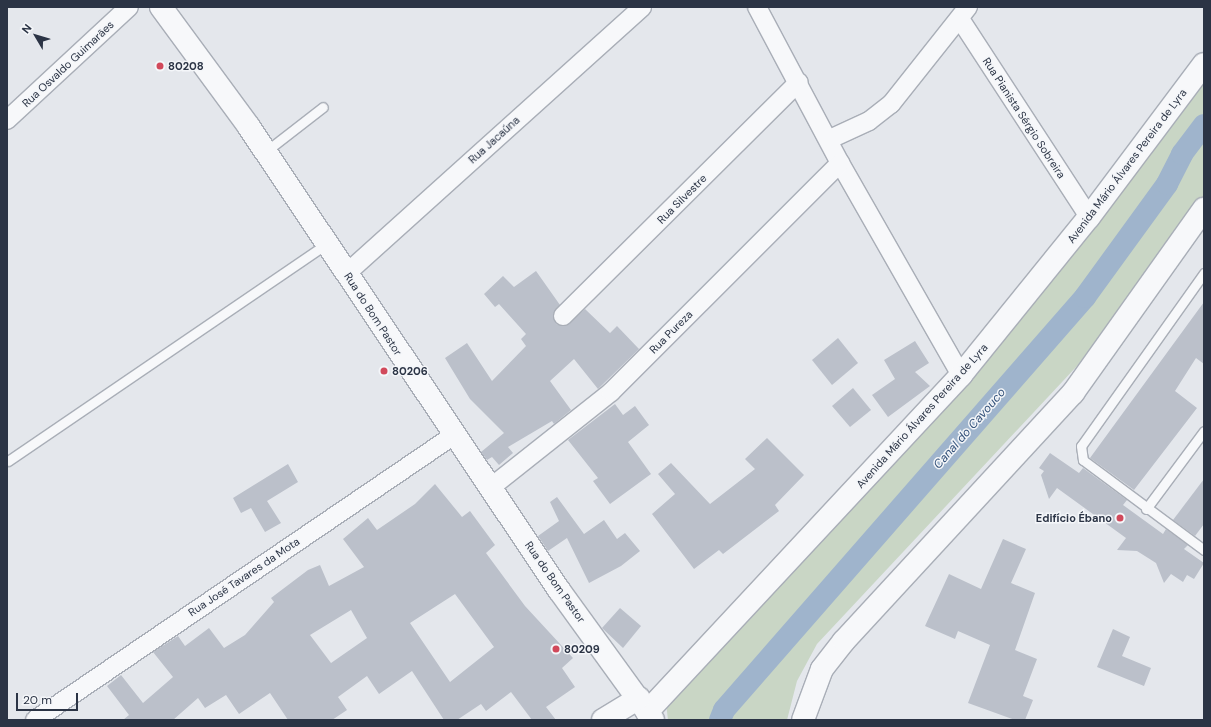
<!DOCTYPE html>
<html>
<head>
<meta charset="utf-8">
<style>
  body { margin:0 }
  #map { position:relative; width:1211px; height:727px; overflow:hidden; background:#e4e7ec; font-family:"DM Sans",sans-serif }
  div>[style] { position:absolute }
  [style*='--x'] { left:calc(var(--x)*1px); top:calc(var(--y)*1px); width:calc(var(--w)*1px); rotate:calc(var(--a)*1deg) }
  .green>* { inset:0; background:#c9d6c5 }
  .canal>* { height:22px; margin:-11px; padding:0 11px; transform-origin:11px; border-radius:11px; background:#9fb4cc }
  .building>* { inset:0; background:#bbc0ca }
  .roads { filter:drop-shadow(1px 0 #a9aeb7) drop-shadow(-1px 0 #a9aeb7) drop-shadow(0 1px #a9aeb7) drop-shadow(0 -1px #a9aeb7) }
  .service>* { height:9px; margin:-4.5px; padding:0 4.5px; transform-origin:4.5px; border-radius:4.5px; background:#f7f8fa }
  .minor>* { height:18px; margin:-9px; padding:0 9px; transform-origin:9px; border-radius:9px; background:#f7f8fa }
  .tertiary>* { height:22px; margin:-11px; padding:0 11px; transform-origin:11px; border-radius:11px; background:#f7f8fa }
  .dots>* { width:11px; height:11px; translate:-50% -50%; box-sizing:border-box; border:2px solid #f4f6f9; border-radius:50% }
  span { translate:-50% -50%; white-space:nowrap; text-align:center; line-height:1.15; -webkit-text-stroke:3px #f4f6f9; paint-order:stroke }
  .street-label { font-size:11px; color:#2b3445 }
  .poi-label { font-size:11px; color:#2b3445; font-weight:700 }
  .left { translate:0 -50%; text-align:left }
  .right { translate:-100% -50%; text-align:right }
  .water-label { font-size:12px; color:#34527a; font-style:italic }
  .frame { position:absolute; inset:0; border:8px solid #2b3445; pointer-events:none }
  .north { position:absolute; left:16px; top:16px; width:40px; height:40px; -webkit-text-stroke:3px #f4f6f9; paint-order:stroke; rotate:308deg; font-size:11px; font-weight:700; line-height:16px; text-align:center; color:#2b3445 }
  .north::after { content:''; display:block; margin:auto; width:14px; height:18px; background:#2b3445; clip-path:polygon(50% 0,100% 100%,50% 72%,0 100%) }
  .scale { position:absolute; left:16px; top:693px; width:62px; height:18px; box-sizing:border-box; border:2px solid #2b3445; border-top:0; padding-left:5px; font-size:12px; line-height:14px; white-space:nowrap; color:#2b3445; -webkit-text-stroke:3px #f4f6f9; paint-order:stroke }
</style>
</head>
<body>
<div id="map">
  <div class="green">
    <i style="clip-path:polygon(1204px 75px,1204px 198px,1077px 366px,817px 644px,797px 681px,787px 720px,668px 720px,666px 703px,937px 407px)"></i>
  </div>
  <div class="canal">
    <i style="--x:720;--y:720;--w:11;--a:-68"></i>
    <i style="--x:724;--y:710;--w:549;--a:-48.84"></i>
    <i style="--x:1085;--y:297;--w:140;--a:-54"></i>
    <i style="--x:1167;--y:184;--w:34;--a:-63"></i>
    <i style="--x:1182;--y:154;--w:36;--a:-53"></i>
  </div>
  <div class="building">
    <i style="clip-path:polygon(536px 271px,560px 305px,553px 314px,556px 324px,566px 326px,585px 309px,610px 333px,617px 326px,639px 349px,598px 389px,574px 359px,550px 381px,571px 410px,554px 424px,552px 421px,508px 447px,513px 453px,499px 465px,492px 457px,487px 460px,481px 452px,504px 433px,470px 399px,445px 358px,467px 343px,492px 381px,526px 346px,521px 339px,526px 334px,499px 304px,495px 307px,484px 294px,503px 276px,514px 287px)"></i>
    <i style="clip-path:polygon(1204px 302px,1204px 364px,1196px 358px,1175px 391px,1197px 408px,1134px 490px,1090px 458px)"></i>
    <i style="clip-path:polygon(838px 338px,858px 363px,832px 385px,812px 360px)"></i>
    <i style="clip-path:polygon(915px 341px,929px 363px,915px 372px,930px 386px,888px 417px,872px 395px,895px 379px,884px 360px)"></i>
    <i style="clip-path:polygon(853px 388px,871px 410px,850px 427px,832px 406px)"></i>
    <i style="clip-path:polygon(615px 404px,623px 415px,635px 406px,649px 425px,628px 442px,651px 474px,610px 504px,593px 481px,598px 478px,568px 440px)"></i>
    <i style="clip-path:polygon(767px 438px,804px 475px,775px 505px,779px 511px,723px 554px,719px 550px,694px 569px,652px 514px,675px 494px,658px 474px,671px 463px,710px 504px,755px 469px,745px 459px)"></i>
    <i style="clip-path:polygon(1050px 453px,1079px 473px,1083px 468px,1127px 500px,1123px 505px,1163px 534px,1166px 529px,1188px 545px,1184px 549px,1204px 563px,1194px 579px,1187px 575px,1183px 582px,1171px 574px,1164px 583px,1156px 563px,1137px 551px,1117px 550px,1126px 538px,1057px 488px,1049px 499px,1041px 475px,1044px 471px,1039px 468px)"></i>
    <i style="clip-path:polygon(288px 464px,298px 482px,267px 501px,281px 523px,265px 532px,251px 508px,241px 513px,233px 498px)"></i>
    <i style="clip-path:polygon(1204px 479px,1204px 524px,1195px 536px,1173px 520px)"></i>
    <i style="clip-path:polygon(evenodd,435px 484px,462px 517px,470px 511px,495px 545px,486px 553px,525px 606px,573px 658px,562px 668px,575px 687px,546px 707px,556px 720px,532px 720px,511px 692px,486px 711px,481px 704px,457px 720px,444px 720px,412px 671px,379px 694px,367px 676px,338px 697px,347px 710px,332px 720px,288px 720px,270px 693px,239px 714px,226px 695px,205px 708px,198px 698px,173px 720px,123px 720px,129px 715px,107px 686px,121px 675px,143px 703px,173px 677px,153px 652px,178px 636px,185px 646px,209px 628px,224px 648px,245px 635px,274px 602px,271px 598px,308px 570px,320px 565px,329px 586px,364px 567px,343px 539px,368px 518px,377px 530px,415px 504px,435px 484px,455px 594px,494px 647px,450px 682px,410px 623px,455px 594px,435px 484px,351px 610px,367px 638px,331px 663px,310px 635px,351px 610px)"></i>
    <i style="clip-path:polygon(557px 497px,584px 534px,604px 520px,617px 539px,625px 533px,640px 551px,621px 566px,589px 583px,567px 538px,548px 551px,538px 536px,559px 521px,550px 502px)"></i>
    <i style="clip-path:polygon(1003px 539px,1026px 549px,1011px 583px,1035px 593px,1015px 650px,1037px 659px,1023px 696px,1033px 700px,1025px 720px,1015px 720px,968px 703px,990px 645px,958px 631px,955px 639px,925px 626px,949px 574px,981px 589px)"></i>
    <i style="clip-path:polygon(620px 608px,641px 626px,623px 648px,602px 628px)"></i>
    <i style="clip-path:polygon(1113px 629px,1130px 637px,1122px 656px,1151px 668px,1144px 686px,1097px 667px)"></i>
  </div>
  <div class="roads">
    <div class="service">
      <i style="--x:265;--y:152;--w:73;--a:-37.8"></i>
      <i style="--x:1204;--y:273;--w:212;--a:125.4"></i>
      <i style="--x:1081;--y:446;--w:14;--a:82"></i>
      <i style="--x:1083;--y:460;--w:151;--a:36.6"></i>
      <i style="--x:8;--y:461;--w:386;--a:-34.3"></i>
      <i style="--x:1146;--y:509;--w:97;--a:-53.4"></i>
    </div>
    <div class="minor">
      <i style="--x:757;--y:7;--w:177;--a:62"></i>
      <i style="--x:840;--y:163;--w:244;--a:60.3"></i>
      <i style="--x:960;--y:19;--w:236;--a:56.9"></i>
      <i style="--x:7;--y:120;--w:166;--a:-42.8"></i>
      <i style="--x:830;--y:139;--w:43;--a:-24.8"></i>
      <i style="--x:869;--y:121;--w:28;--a:-38"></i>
      <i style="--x:891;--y:104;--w:124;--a:-51.6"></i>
      <i style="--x:347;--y:273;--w:397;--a:-42"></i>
      <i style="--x:563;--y:316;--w:332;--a:-44.8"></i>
      <i style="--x:490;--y:488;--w:154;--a:-38.4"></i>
      <i style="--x:611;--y:392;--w:324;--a:-45"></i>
      <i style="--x:35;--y:720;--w:507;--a:-34.22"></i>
    </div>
    <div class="tertiary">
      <i style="--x:161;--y:7;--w:149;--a:53.7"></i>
      <i style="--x:249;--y:127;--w:557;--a:56.2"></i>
      <i style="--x:559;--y:590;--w:160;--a:54.1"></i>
      <i style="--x:647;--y:712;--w:461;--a:-47"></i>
      <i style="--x:961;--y:375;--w:203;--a:-51"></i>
      <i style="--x:1089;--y:217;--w:191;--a:-53.1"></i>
      <i style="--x:603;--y:720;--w:42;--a:-31.4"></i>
      <i style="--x:803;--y:720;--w:54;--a:-69.6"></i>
      <i style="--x:822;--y:669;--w:36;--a:-52"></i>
      <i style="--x:844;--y:641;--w:338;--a:-47.3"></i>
      <i style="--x:1073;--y:393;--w:226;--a:-54.6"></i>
    </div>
  </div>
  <div class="dots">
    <i style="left:160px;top:66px;background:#d1495b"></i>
    <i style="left:384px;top:371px;background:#d1495b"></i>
    <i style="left:1120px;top:518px;background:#d1495b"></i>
    <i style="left:556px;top:649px;background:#d1495b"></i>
  </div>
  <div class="street-label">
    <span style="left:68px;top:64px;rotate:-43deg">Rua Osvaldo Guimarães</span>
    <span style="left:1024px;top:118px;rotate:57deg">Rua Pianista Sérgio Sobreira</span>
    <span style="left:494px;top:140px;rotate:-42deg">Rua Jacaúna</span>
    <span style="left:1127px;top:166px;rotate:-53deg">Avenida Mário Álvares Pereira de Lyra</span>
    <span style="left:682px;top:199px;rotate:-45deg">Rua Silvestre</span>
    <span style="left:373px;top:314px;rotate:57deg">Rua do Bom Pastor</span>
    <span style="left:671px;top:332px;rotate:-45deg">Rua Pureza</span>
    <span style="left:922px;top:416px;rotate:-48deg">Avenida Mário Álvares Pereira de Lyra</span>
    <span style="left:244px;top:577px;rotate:-34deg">Rua José Tavares da Mota</span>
    <span style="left:555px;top:582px;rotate:55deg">Rua do Bom Pastor</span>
  </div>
  <div class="poi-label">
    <span class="left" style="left:168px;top:66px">80208</span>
    <span class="left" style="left:392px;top:371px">80206</span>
    <span class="right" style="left:1112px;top:518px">Edifício Ébano</span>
    <span class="left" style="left:564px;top:649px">80209</span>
  </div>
  <div class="water-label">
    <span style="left:970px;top:429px;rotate:-49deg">Canal do Cavouco</span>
  </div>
  <div class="frame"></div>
  <div class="north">N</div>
  <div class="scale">20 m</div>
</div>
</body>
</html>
